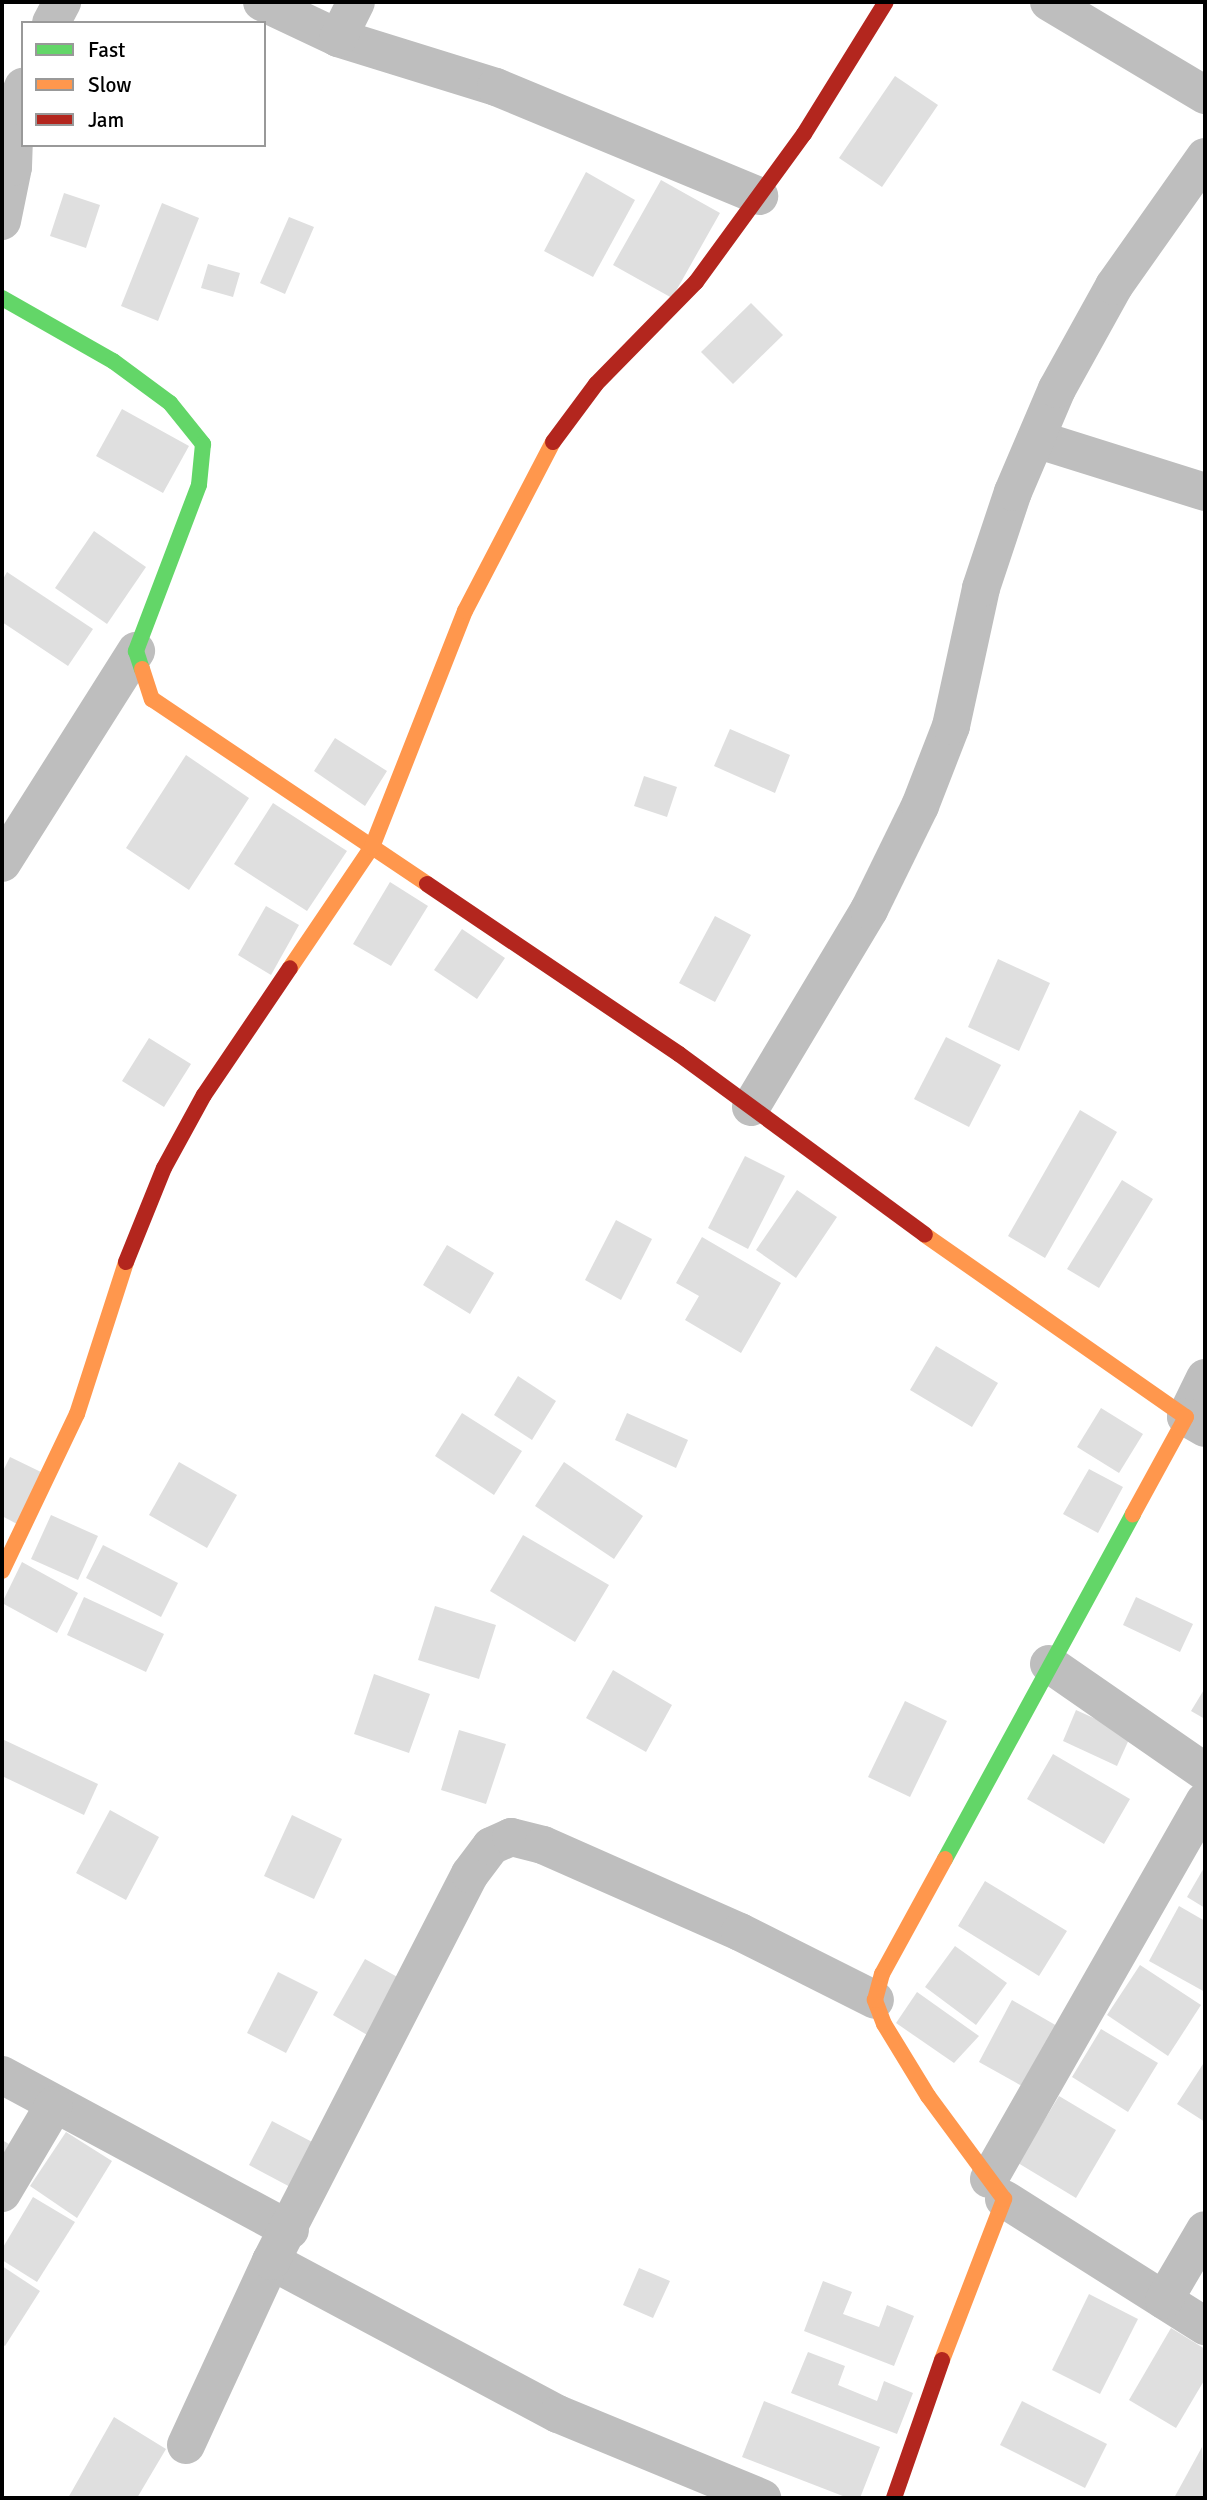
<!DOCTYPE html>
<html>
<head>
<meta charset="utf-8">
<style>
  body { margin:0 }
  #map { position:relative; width:1207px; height:2500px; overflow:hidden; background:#fff; font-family:Signika,sans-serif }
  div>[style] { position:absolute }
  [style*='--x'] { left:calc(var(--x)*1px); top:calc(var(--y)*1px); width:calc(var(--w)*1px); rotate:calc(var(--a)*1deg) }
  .building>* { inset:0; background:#dfdfdf }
  .street>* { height:38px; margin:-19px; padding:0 19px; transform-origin:19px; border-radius:19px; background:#bebebe }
  .fast>* { height:16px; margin:-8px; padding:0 8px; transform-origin:8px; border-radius:8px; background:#63d668 }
  .slow>* { height:16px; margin:-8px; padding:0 8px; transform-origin:8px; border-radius:8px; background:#ff974d }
  .jam>* { height:16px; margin:-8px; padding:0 8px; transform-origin:8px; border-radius:8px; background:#b3261e }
  span { translate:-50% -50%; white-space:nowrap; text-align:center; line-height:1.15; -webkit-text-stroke:7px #fff; paint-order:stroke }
  .frame { position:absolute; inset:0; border:4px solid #000; pointer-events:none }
  .legend { position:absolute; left:21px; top:21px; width:245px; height:126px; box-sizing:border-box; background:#fff; border:2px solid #999; margin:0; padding:9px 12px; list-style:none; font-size:21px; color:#000 }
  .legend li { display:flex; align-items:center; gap:14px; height:35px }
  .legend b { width:35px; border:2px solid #999 }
</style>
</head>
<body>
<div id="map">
  <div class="building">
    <i style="clip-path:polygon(895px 76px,938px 105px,882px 187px,839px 158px)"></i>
    <i style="clip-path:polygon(586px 172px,635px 200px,593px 277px,544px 251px)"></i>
    <i style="clip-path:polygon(661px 180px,720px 213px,672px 298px,613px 265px)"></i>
    <i style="clip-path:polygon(64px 193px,100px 205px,86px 248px,50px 236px)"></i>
    <i style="clip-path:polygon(162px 203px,199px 218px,158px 321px,121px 306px)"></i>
    <i style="clip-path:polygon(289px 217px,314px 227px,285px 294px,260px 283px)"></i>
    <i style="clip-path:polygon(208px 264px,240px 273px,233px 297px,201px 288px)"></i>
    <i style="clip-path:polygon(751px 303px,783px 335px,733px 384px,701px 352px)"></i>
    <i style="clip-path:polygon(122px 409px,189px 446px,163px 493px,96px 456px)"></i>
    <i style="clip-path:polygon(94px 531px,146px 567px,107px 624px,55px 588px)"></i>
    <i style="clip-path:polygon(7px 572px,93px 629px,68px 666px,2px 622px,2px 581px)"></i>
    <i style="clip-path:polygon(730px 729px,790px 755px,775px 793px,714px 766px)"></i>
    <i style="clip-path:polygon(335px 738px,387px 771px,365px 806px,314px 771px)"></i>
    <i style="clip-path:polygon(186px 755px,249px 798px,189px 890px,126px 848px)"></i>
    <i style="clip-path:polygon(644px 776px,677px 787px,667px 817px,634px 806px)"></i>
    <i style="clip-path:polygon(273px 803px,347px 851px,307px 911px,234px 864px)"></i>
    <i style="clip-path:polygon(390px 882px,428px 906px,391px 966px,353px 944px)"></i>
    <i style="clip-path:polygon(266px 906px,299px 925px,271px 975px,238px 955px)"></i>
    <i style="clip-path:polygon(715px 916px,751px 935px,715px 1002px,679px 983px)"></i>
    <i style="clip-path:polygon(462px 929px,505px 958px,477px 999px,434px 970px)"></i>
    <i style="clip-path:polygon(998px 959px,1050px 983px,1019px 1051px,968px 1027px)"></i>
    <i style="clip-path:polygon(946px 1037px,1001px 1065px,969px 1127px,914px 1099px)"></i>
    <i style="clip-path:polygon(149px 1038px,191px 1064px,164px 1107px,122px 1081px)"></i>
    <i style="clip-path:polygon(1080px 1110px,1117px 1132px,1045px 1258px,1008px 1236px)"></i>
    <i style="clip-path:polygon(745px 1156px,785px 1176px,748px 1249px,708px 1228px)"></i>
    <i style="clip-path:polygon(1122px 1180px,1153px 1199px,1099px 1288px,1067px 1269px)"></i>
    <i style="clip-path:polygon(797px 1190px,837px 1217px,796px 1278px,756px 1250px)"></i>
    <i style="clip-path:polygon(616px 1220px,652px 1239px,621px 1300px,585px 1280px)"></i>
    <i style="clip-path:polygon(702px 1237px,781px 1283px,741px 1353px,685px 1320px,699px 1296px,676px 1283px)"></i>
    <i style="clip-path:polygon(447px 1245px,494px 1273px,470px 1314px,423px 1285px)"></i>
    <i style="clip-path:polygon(936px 1346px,998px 1383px,972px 1427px,910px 1390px)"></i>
    <i style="clip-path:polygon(518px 1376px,556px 1401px,532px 1440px,494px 1415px)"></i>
    <i style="clip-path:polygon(1101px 1408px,1143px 1434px,1119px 1473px,1077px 1447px)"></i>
    <i style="clip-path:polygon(462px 1413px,522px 1451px,494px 1495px,435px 1456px)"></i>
    <i style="clip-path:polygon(627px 1413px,688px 1440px,676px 1468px,615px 1440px)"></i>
    <i style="clip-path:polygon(10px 1457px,43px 1473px,17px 1524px,2px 1516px,2px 1473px)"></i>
    <i style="clip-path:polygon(179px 1462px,237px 1495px,207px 1548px,149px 1515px)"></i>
    <i style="clip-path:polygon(564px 1462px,643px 1516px,614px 1559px,535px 1506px)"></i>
    <i style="clip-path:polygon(1089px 1469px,1123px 1487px,1098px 1533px,1063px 1514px)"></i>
    <i style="clip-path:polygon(51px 1515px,98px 1536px,78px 1580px,31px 1559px)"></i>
    <i style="clip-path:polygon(523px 1535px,609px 1585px,575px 1642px,490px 1591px)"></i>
    <i style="clip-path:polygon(103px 1545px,178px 1583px,161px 1617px,86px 1578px)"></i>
    <i style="clip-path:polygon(22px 1562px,78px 1593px,57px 1633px,2px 1603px)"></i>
    <i style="clip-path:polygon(84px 1597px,164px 1634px,146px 1672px,67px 1635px)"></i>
    <i style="clip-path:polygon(1136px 1597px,1193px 1624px,1180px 1652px,1123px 1625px)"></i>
    <i style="clip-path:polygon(435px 1606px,496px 1625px,479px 1679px,418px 1660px)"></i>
    <i style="clip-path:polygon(613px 1670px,672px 1705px,646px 1752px,586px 1718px)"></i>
    <i style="clip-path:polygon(374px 1674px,430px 1694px,409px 1753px,354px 1734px)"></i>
    <i style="clip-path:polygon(1205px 1688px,1205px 1719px,1191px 1711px)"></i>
    <i style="clip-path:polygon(905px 1701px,947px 1721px,910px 1797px,868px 1777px)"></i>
    <i style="clip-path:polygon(1076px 1710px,1131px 1735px,1117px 1766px,1063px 1741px)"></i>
    <i style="clip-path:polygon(459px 1730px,506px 1744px,486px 1804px,441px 1790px)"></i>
    <i style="clip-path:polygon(2px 1739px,98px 1784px,84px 1815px,2px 1776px)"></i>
    <i style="clip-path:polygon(1053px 1754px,1130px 1799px,1104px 1844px,1027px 1799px)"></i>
    <i style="clip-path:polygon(110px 1810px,159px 1837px,126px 1900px,76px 1873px)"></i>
    <i style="clip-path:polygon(292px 1815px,342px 1839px,314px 1899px,264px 1876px)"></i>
    <i style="clip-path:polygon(1205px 1866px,1205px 1908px,1187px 1897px)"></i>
    <i style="clip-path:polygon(985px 1881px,1067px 1931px,1039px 1976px,958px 1926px)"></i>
    <i style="clip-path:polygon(1179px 1906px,1205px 1921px,1205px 1992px,1149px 1961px)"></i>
    <i style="clip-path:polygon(955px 1946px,1007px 1983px,976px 2025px,925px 1987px)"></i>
    <i style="clip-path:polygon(365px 1959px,401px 1979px,369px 2036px,333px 2015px)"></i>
    <i style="clip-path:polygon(1140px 1965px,1201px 2005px,1168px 2056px,1107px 2015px)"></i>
    <i style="clip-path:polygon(278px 1972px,318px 1992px,286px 2053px,247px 2033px)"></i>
    <i style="clip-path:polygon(917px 1992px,979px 2036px,954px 2063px,896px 2023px)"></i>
    <i style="clip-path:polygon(1012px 2000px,1064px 2030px,1031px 2091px,979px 2062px)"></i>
    <i style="clip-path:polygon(1101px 2029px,1158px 2063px,1128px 2112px,1072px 2077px)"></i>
    <i style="clip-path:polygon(1205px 2061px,1205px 2122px,1177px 2104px)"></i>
    <i style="clip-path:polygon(1059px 2096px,1116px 2130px,1076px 2198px,1018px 2163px)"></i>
    <i style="clip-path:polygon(272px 2121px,318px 2145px,294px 2189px,249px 2165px)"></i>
    <i style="clip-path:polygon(66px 2132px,112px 2161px,77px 2218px,30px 2186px)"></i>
    <i style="clip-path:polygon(2px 2140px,9px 2144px,2px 2157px)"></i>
    <i style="clip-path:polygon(33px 2197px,75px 2222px,37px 2282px,2px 2260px,2px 2249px)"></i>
    <i style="clip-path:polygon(2px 2266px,40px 2291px,5px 2346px,2px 2344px)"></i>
    <i style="clip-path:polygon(639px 2268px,670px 2281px,653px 2318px,623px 2305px)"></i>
    <i style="clip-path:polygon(823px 2281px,852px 2292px,843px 2314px,879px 2327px,887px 2305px,914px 2316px,894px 2366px,804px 2331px)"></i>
    <i style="clip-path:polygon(1089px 2294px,1138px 2319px,1100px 2394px,1052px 2370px)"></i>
    <i style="clip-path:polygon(1171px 2328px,1205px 2349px,1205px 2379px,1176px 2428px,1129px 2400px)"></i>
    <i style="clip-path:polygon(808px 2352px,845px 2366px,838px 2385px,877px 2401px,884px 2381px,913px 2393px,897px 2434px,791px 2393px)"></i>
    <i style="clip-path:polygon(764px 2401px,880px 2447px,860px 2498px,848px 2498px,742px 2457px)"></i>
    <i style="clip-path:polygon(1022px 2401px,1107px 2444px,1085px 2488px,1000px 2445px)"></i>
    <i style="clip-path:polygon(114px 2417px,166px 2449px,137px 2498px,68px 2498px)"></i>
    <i style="clip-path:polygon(1202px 2447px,1205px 2498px,1174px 2498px)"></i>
  </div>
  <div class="street">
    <i style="--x:262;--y:2;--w:84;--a:25.3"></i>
    <i style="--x:338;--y:38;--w:165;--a:17.2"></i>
    <i style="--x:496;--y:87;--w:285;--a:22.5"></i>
    <i style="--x:1049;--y:2;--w:182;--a:30.8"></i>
    <i style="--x:51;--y:23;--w:24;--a:-62"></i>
    <i style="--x:338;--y:38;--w:40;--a:-63.4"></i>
    <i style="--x:2;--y:221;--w:55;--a:-78.5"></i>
    <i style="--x:13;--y:167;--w:61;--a:-88.1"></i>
    <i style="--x:15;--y:106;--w:21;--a:-67"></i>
    <i style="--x:1036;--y:439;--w:177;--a:17.4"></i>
    <i style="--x:2;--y:863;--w:251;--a:-57.7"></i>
    <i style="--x:751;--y:1107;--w:230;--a:-59.1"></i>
    <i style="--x:869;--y:910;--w:116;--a:-63.9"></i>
    <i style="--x:920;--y:806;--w:86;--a:-68.8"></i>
    <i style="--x:951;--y:726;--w:141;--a:-77.7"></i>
    <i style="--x:981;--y:588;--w:101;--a:-71.6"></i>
    <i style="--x:1013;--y:492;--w:112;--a:-66.9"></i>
    <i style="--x:1057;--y:389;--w:118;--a:-61"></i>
    <i style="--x:1114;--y:286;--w:158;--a:-54.8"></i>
    <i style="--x:1205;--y:1378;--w:43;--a:116"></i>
    <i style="--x:1186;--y:1417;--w:22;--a:30"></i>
    <i style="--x:1049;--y:1664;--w:190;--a:34.7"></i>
    <i style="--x:2;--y:2075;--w:327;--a:28.3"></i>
    <i style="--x:989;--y:2179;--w:435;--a:-60.3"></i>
    <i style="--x:2;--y:2193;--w:102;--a:-59.4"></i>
    <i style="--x:1004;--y:2199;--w:238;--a:32.3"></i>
    <i style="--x:271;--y:2261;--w:325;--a:28.1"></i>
    <i style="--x:558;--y:2414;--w:221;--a:22.4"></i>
    <i style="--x:1164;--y:2300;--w:81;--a:-59.6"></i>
    <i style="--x:186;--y:2445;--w:203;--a:-65.2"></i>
    <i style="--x:271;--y:2261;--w:435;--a:-62.8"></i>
    <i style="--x:470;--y:1874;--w:35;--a:-53"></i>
    <i style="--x:491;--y:1846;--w:22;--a:-24"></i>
    <i style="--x:511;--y:1837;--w:33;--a:14"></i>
    <i style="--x:543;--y:1845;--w:215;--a:23.8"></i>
    <i style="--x:740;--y:1932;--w:151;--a:26.7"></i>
  </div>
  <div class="fast">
    <i style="--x:2;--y:298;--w:128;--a:29.6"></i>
    <i style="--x:113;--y:361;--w:71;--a:36.4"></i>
    <i style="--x:170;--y:403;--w:53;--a:51.2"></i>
    <i style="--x:203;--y:444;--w:41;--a:95.6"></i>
    <i style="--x:199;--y:485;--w:178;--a:110.8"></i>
    <i style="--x:136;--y:651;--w:19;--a:72"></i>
    <i style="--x:945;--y:1859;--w:393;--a:-61.4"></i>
  </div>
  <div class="slow">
    <i style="--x:142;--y:669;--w:32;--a:72"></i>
    <i style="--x:152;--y:699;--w:331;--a:33.9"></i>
    <i style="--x:290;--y:968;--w:146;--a:-55.9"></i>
    <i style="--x:372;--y:847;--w:254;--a:-68.5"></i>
    <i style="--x:465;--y:611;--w:191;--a:-62.5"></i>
    <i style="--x:925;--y:1235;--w:318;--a:34.9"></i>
    <i style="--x:1186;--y:1417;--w:111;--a:118.7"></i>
    <i style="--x:2;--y:1571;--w:174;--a:-64.5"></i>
    <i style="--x:77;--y:1414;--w:160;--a:-72.1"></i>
    <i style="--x:942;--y:2360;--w:173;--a:-68.9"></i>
    <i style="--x:1004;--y:2199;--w:128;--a:-126.4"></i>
    <i style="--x:928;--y:2096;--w:84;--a:-121.4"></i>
    <i style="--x:884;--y:2024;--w:26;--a:-111"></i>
    <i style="--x:875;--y:2000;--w:27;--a:-75"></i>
    <i style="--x:882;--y:1974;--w:131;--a:-61.3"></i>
  </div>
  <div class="jam">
    <i style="--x:553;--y:442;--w:72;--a:-53.4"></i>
    <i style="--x:596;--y:384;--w:143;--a:-45.6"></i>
    <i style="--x:696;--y:282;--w:183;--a:-53.9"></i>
    <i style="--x:804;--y:134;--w:155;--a:-58.2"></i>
    <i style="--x:427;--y:884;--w:304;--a:34"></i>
    <i style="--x:679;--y:1054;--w:305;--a:36.3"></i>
    <i style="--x:126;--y:1262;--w:101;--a:-68"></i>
    <i style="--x:164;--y:1168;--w:83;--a:-61.3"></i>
    <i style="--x:204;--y:1095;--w:153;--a:-55.9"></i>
    <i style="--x:894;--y:2498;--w:146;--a:-70.8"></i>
  </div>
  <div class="frame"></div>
  <ul class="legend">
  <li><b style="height:9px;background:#63d668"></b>Fast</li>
  <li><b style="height:9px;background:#ff974d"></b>Slow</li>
  <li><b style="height:9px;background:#b3261e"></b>Jam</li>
  </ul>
</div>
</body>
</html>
